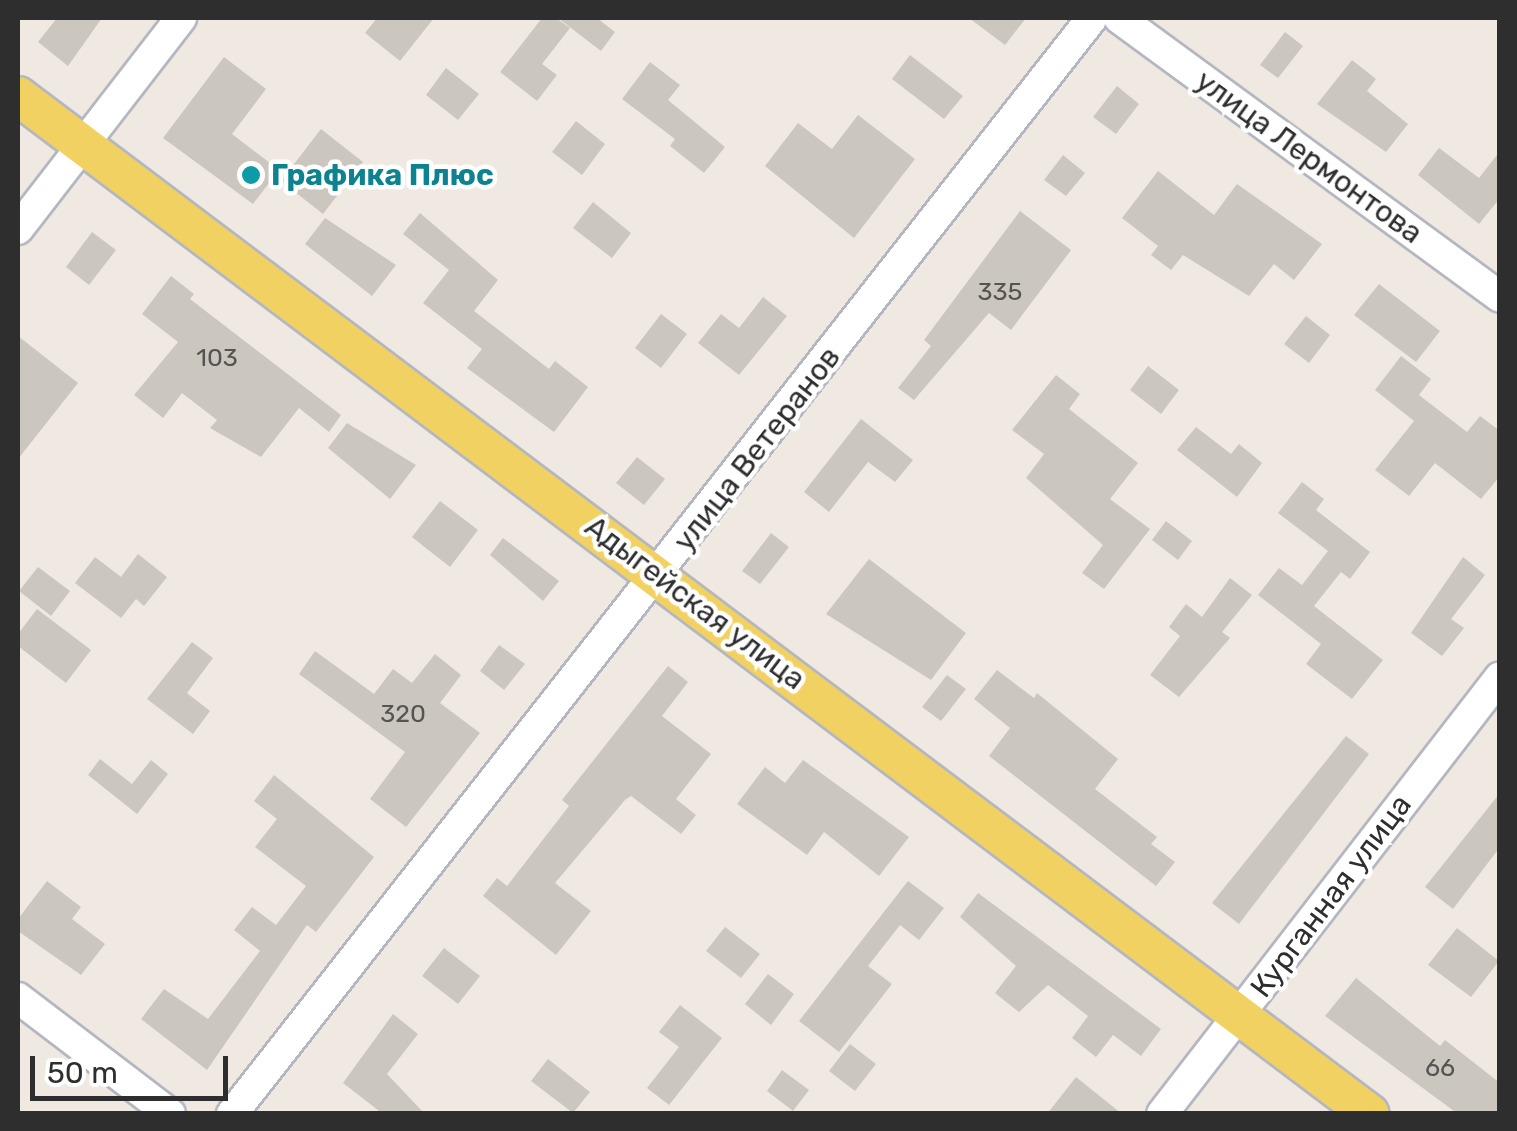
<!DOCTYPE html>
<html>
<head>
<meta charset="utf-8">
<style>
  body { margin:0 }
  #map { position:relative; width:1517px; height:1131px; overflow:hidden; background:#efe9e1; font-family:Rubik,sans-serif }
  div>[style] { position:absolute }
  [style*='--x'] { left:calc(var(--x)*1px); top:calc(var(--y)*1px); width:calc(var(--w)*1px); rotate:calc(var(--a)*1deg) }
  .building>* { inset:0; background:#cbc7bf }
  .roads { filter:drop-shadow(2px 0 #b4b7c1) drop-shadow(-2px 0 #b4b7c1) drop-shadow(0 2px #b4b7c1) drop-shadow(0 -2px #b4b7c1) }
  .minor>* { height:30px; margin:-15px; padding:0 15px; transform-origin:15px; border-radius:15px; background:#fff }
  .major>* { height:38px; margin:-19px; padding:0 19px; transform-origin:19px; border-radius:19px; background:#f2d163 }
  .dots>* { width:28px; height:28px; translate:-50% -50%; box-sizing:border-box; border:5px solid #fff; border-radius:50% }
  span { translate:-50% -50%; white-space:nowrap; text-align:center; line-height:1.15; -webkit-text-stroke:9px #fff; paint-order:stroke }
  .number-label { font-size:25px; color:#555452 }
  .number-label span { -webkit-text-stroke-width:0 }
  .street-label { font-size:30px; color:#2e2e2e }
  .culture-label { font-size:30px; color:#0d838f; font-weight:700 }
  .left { translate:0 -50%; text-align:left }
  .frame { position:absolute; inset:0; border:20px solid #2e2e2e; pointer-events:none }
  .scale { position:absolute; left:30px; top:1056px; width:198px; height:45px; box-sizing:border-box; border:5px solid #2e2e2e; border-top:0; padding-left:12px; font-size:30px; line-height:35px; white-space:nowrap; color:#2e2e2e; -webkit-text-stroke:8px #fff; paint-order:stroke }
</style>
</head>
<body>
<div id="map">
  <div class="building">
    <i style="clip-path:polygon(57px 18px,102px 18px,68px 66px,38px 42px)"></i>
    <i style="clip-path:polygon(377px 18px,434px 18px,400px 61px,365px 33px)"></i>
    <i style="clip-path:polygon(542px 18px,556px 18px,570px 28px,542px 64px,557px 75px,537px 101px,500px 72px)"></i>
    <i style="clip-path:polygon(558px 18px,597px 18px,615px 32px,601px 51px)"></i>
    <i style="clip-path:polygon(969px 18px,1026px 18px,1005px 45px)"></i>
    <i style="clip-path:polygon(1285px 32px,1303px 46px,1278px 78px,1260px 65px)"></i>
    <i style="clip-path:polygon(910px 55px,963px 96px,944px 119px,892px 79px)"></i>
    <i style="clip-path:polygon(224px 57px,266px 89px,232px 134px,279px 170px,253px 204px,163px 138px)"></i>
    <i style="clip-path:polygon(1352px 60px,1376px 79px,1367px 91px,1408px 124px,1386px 152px,1317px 104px)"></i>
    <i style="clip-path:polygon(650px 62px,680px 85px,668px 100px,725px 147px,704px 173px,670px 146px,675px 139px,622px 99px)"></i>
    <i style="clip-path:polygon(446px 68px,479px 94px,458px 120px,426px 95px)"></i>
    <i style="clip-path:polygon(1117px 86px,1139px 104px,1116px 134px,1093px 117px)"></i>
    <i style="clip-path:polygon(858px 115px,915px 159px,854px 238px,765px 166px,798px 123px,832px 149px)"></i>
    <i style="clip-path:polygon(576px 121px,605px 144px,582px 175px,552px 152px)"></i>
    <i style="clip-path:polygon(321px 129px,363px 162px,323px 214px,281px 181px)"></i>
    <i style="clip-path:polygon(1439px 148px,1479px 178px,1500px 151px,1500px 198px,1479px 224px,1418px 175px)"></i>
    <i style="clip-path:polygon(1063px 155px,1085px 173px,1066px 196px,1044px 180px)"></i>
    <i style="clip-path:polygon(1158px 171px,1214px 215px,1237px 184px,1322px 244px,1294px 280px,1274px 264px,1249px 296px,1183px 255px,1171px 270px,1151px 255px,1158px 246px,1122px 218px)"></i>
    <i style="clip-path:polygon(593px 202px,631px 233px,612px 258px,573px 228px)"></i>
    <i style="clip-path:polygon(1020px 211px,1071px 250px,1011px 330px,989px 313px,914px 400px,898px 388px,931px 346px,924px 340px)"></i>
    <i style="clip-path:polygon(420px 213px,498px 280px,474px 311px,549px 369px,555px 361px,588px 387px,554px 432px,467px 368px,482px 349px,423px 303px,449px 270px,403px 234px)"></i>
    <i style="clip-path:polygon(325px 218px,396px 265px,372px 296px,305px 244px)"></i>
    <i style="clip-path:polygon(92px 232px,116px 250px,89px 285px,66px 267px)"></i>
    <i style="clip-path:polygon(171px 276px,194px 294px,190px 299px,341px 415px,329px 432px,299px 408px,261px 457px,210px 428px,217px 420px,182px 393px,163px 418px,134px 395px,178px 342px,142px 314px)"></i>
    <i style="clip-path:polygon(1379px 284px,1440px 331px,1416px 362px,1354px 315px)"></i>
    <i style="clip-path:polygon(763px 297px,787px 316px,739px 375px,698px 343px,721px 314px,739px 328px)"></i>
    <i style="clip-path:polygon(661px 314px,687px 334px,661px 368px,635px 348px)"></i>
    <i style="clip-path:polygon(1306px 316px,1330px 335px,1309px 363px,1284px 344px)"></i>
    <i style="clip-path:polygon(18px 336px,78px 383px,18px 459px)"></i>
    <i style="clip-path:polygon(1401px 356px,1431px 379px,1419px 395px,1467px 432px,1480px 416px,1500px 431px,1500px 476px,1481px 499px,1435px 463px,1409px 496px,1375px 470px,1414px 421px,1375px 390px)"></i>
    <i style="clip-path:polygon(1148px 366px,1179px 390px,1161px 414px,1130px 390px)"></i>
    <i style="clip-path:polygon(1056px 375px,1080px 394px,1069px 409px,1138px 463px,1110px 499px,1150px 529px,1104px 589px,1082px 573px,1103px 545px,1026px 478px,1044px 454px,1012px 430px)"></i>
    <i style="clip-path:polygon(861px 419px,913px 460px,895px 482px,868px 462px,829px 512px,804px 492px)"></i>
    <i style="clip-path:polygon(347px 423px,416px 465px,390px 499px,328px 448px)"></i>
    <i style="clip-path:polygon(1196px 427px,1231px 454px,1239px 444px,1262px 463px,1237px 497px,1177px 450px)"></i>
    <i style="clip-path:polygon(637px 457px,665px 479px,644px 505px,616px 483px)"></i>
    <i style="clip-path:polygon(1302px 482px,1324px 499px,1316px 510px,1370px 552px,1350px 579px,1341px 572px,1314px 606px,1383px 660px,1352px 699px,1306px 664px,1321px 644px,1258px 595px,1279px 568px,1302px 585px,1328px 551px,1278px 513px)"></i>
    <i style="clip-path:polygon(440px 501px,478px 530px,450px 567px,412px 537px)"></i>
    <i style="clip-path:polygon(1166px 521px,1192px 541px,1178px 560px,1152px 540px)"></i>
    <i style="clip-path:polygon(771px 533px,789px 547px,760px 584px,742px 571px)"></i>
    <i style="clip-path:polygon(503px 538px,559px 581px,543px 601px,490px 555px)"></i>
    <i style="clip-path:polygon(138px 554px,167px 577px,144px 606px,136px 599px,121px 618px,75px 583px,95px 557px,121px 577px)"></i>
    <i style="clip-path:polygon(1463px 557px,1485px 575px,1451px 619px,1464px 628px,1442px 656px,1411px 633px)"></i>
    <i style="clip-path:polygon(869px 559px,966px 633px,931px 680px,826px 614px)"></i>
    <i style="clip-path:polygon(38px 567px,70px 591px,51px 616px,19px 591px)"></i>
    <i style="clip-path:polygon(1230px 578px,1252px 595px,1222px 632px,1230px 638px,1179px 697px,1150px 675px,1180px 636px,1169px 627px,1186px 604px,1202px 617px)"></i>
    <i style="clip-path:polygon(37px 609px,91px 650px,66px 683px,18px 646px,18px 634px)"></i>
    <i style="clip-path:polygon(192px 642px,213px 658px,187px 693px,210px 711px,193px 734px,147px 699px)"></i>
    <i style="clip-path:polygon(499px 645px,525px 664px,504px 690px,480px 671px)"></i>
    <i style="clip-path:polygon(315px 651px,374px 694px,393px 669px,412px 683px,435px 654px,461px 675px,440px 703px,480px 733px,406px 827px,370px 799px,405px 752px,299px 674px)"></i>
    <i style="clip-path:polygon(668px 666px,688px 682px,662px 716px,711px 754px,676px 799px,696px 815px,681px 834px,631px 796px,625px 800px,555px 883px,591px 911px,556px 955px,483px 896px,497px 878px,507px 886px,569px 806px,562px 800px)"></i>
    <i style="clip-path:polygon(997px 670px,1034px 698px,1037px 693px,1118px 759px,1095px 789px,1157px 837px,1151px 844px,1175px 862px,1156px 886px,989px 756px,1010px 728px,974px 699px)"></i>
    <i style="clip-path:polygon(947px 675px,966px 689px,941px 721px,922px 707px)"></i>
    <i style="clip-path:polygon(1346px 736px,1369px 754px,1239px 924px,1212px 903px)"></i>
    <i style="clip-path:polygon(100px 759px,132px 784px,151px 760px,168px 774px,137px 814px,88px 775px)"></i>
    <i style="clip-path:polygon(803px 760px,909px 837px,879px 876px,824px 832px,807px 855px,737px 804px,765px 767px,785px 783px)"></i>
    <i style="clip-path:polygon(274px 775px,374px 857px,316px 932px,307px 925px,207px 1070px,141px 1019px,164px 989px,208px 1019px,260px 951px,234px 930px,252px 907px,276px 925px,306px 886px,255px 847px,277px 819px,254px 801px)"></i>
    <i style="clip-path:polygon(1500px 793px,1500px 847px,1453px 909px,1425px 887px)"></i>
    <i style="clip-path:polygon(47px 881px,81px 907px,72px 919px,105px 944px,81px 975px,18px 931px,18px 919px)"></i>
    <i style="clip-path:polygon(908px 881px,944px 908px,919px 940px,900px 925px,868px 966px,892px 984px,839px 1052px,799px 1021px)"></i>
    <i style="clip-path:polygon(978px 893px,1161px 1029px,1141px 1056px,1113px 1035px,1096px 1057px,1072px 1038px,1088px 1016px,1048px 985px,1019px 1012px,995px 993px,1016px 966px,960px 917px)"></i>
    <i style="clip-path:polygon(725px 927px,760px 954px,741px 978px,706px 951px)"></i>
    <i style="clip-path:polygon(1457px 928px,1499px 961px,1471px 997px,1428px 965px)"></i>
    <i style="clip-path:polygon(444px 948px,480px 976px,458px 1004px,422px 976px)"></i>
    <i style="clip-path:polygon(768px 974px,794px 994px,771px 1025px,745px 1004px)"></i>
    <i style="clip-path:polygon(1356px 978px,1440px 1046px,1445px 1040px,1500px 1083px,1500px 1114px,1458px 1114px,1325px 1016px)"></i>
    <i style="clip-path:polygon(680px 1005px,722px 1038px,669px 1105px,647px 1088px,679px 1047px,659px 1032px)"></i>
    <i style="clip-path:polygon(393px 1014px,418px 1034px,387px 1074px,425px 1114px,383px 1114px,343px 1083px)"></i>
    <i style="clip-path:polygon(850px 1044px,876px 1064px,855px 1091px,829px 1071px)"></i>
    <i style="clip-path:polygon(548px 1059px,590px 1092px,573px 1113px,531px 1081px)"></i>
    <i style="clip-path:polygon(782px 1070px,809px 1090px,793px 1111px,767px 1091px)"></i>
    <i style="clip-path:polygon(1076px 1077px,1122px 1114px,1047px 1114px)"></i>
  </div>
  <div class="roads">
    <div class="minor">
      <i style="--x:1119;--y:18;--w:472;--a:36.2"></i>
      <i style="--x:18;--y:229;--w:267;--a:-52.3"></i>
      <i style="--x:18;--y:998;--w:191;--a:37.3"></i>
      <i style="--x:232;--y:1114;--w:1393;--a:-51.88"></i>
      <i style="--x:1162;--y:1114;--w:552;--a:-52.28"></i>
    </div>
    <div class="major">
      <i style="--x:18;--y:96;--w:1692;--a:36.98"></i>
    </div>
  </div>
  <div class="dots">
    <i style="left:251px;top:175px;background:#0f9aa8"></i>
  </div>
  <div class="number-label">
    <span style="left:1000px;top:292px">335</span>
    <span style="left:217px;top:358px">103</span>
    <span style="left:403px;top:714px">320</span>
    <span style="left:1440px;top:1068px">66</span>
  </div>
  <div class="street-label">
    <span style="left:1309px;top:157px;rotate:36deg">улица Лермонтова</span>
    <span style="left:757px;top:449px;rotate:-52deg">улица Ветеранов</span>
    <span style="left:695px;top:603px;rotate:37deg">Адыгейская улица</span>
    <span style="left:1331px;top:896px;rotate:-53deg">Курганная улица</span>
  </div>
  <div class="culture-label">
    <span class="left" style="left:271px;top:175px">Графика Плюс</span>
  </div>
  <div class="frame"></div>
  <div class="scale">50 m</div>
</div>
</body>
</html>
